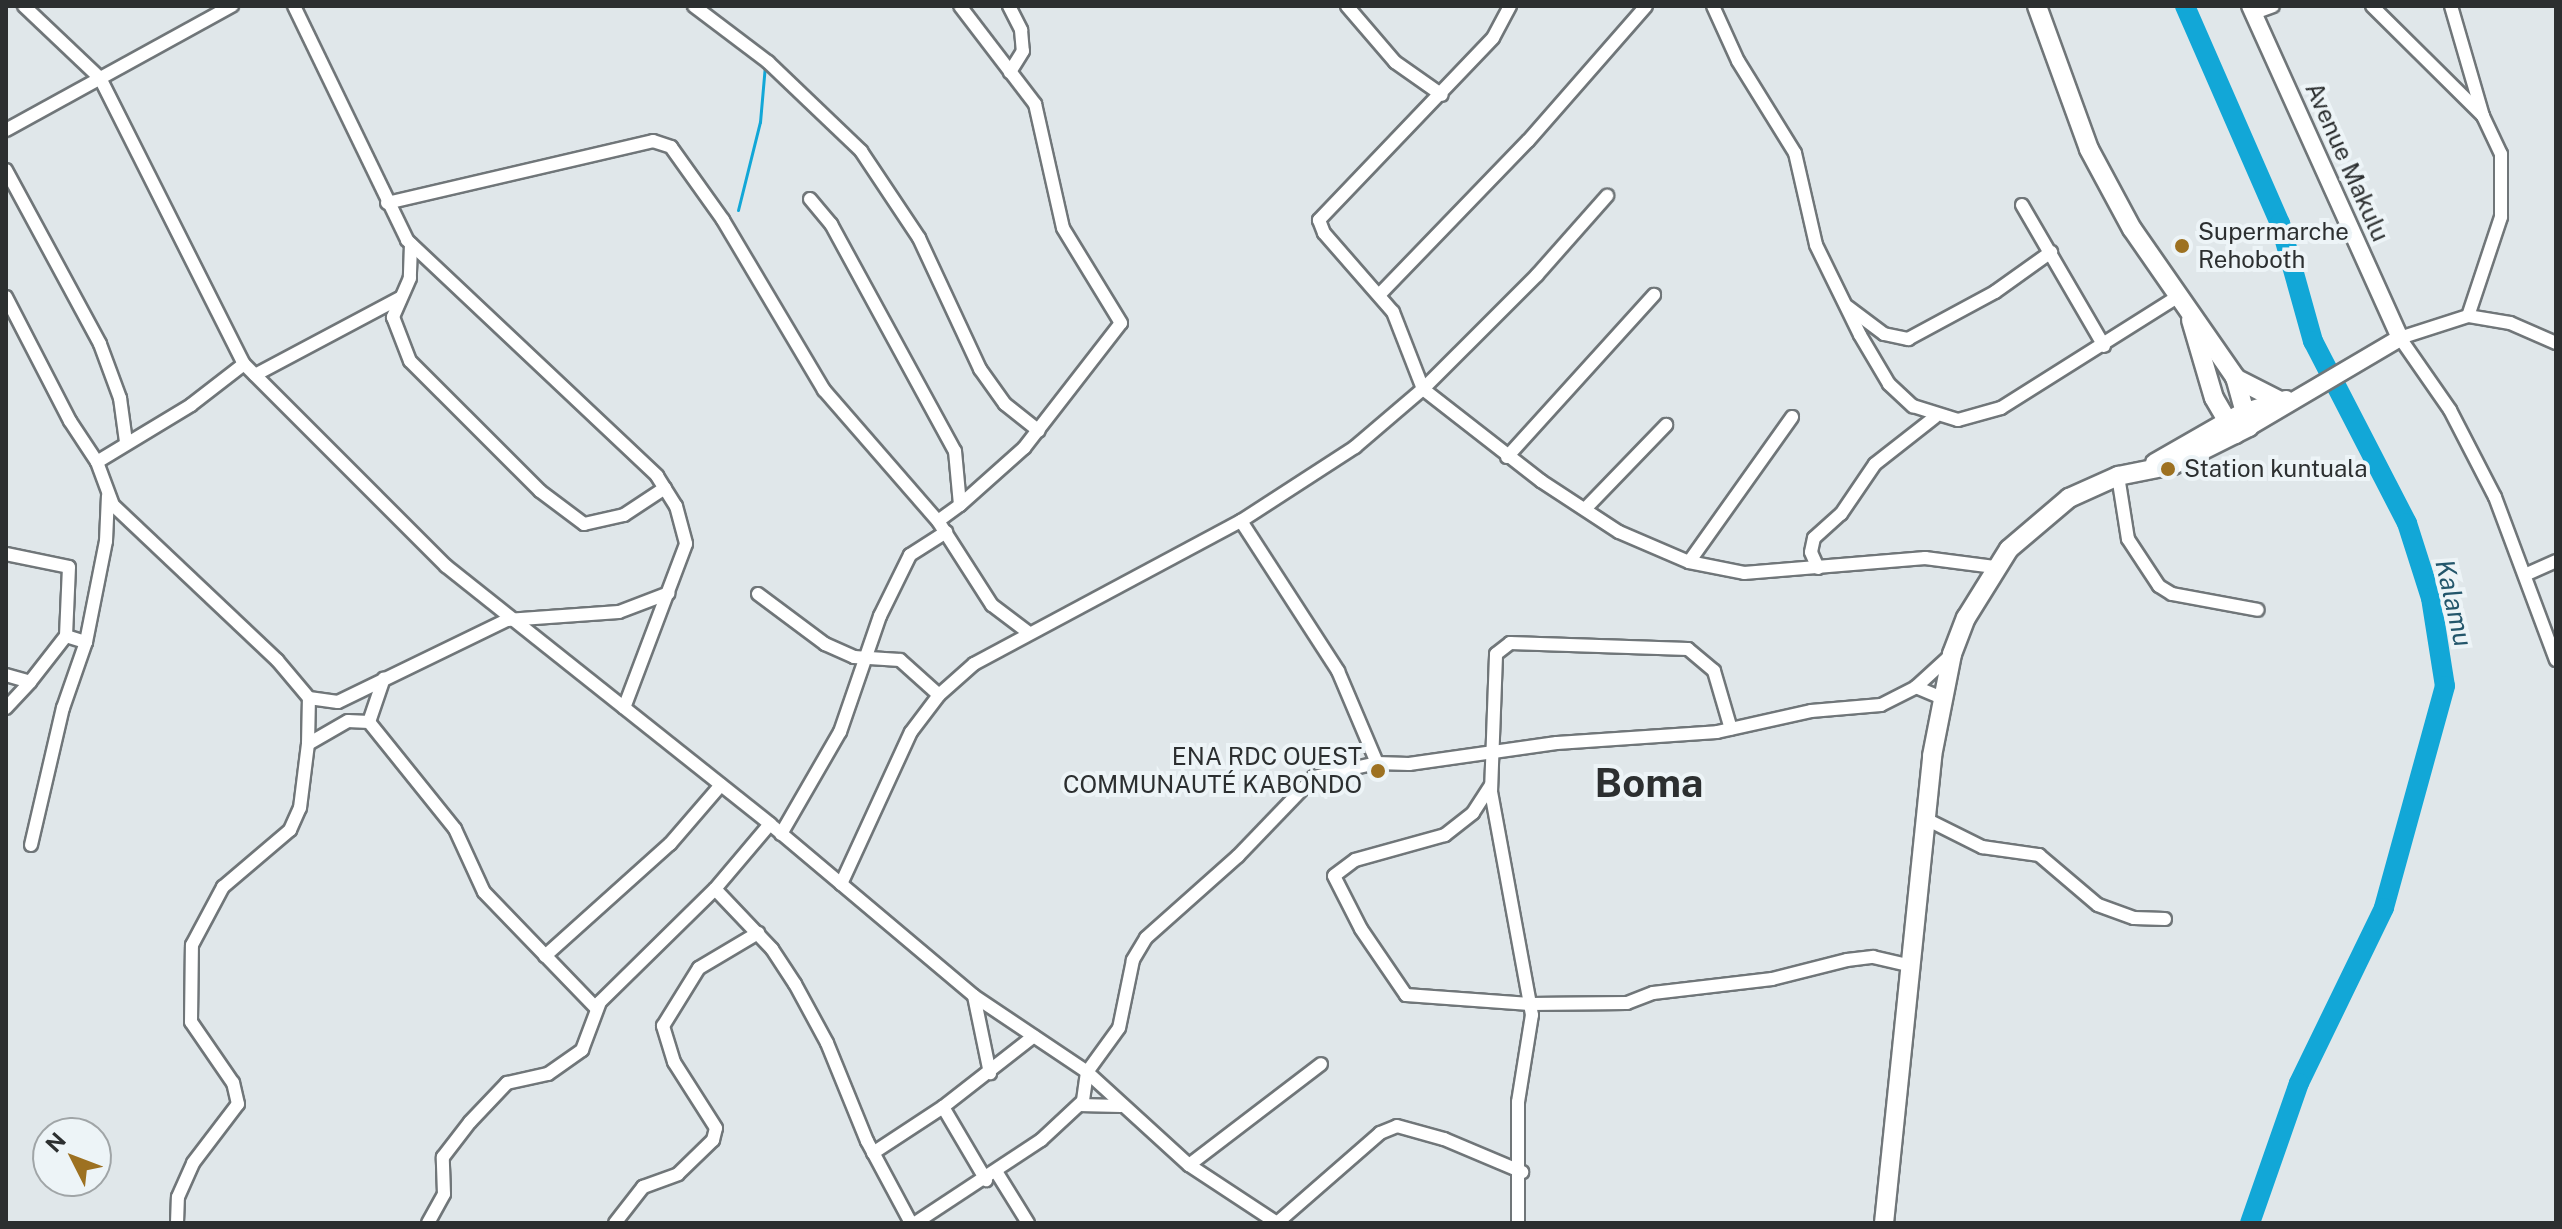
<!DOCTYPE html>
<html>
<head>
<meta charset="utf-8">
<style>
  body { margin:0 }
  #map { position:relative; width:2562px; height:1229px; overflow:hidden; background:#e0e7ea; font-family:"Public Sans",sans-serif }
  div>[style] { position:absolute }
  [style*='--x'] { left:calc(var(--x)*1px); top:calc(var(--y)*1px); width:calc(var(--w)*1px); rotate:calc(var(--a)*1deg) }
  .stream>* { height:3px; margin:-1.5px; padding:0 1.5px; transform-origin:1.5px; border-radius:1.5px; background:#12a7d7 }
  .river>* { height:20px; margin:-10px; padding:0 10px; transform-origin:10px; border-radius:10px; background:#12a7d7 }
  .roads { filter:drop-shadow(2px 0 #707679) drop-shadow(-2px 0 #707679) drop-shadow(0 2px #707679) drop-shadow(0 -2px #707679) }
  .minor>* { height:12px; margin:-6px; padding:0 6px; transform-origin:6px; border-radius:6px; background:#fff }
  .major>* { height:16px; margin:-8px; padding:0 8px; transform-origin:8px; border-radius:8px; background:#fff }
  .highway>* { height:18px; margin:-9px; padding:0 9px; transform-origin:9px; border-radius:9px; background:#fff }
  .dots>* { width:22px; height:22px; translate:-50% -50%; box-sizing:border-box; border:4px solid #edf4f7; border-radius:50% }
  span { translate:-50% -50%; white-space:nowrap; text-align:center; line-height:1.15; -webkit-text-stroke:8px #edf4f7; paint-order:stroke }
  .street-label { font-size:24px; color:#2c2f30 }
  .poi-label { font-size:24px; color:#2c2f30 }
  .left { translate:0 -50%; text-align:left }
  .right { translate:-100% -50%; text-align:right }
  .water-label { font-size:26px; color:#23566b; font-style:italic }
  .town-label { font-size:40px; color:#2c2f30; font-weight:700 }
  .frame { position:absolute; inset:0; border:8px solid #2c2f30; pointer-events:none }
  .north { position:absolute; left:32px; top:1117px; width:80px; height:80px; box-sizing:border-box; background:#edf4f7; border:2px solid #a0a5a7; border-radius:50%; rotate:312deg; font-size:22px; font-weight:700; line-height:32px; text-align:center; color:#2c2f30 }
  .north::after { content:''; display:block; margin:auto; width:28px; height:36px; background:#9d7121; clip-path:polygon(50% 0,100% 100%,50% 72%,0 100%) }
</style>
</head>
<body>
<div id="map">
  <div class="stream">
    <i style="--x:738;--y:210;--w:91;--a:-76"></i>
    <i style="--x:760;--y:122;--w:57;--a:-85"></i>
  </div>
  <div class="river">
    <i style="--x:2185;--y:6;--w:237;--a:66.4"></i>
    <i style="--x:2280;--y:223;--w:123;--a:74.4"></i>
    <i style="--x:2313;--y:341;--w:205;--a:62.7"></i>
    <i style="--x:2407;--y:523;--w:79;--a:72.3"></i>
    <i style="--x:2431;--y:598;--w:89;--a:81"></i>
    <i style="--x:2445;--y:686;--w:230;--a:105.4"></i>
    <i style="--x:2384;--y:908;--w:195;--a:115.9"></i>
    <i style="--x:2299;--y:1083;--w:148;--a:109.3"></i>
  </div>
  <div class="roads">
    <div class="minor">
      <i style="--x:24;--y:6;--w:105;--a:43.5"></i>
      <i style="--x:100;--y:78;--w:320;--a:63.3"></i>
      <i style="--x:244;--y:364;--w:286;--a:45"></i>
      <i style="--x:446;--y:566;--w:414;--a:38.5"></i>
      <i style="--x:770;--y:824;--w:267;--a:40.1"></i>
      <i style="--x:974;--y:996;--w:136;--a:33.9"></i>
      <i style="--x:1087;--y:1072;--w:29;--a:98"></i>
      <i style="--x:1083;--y:1101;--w:57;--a:137.1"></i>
      <i style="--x:1041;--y:1140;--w:151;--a:146.6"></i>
      <i style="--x:294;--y:6;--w:260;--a:64.2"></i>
      <i style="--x:407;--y:240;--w:344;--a:43.3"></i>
      <i style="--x:657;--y:476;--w:36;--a:58"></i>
      <i style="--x:676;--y:506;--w:39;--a:75"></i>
      <i style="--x:686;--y:544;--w:175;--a:110.7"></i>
      <i style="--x:694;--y:6;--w:93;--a:37.1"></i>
      <i style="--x:768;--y:62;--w:129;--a:43.7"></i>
      <i style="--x:861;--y:151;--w:105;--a:56.3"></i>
      <i style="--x:919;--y:238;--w:145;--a:65"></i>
      <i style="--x:980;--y:369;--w:43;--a:54.5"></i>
      <i style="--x:1005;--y:404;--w:43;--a:38.5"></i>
      <i style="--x:1009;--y:6;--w:27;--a:63"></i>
      <i style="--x:1021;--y:30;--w:21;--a:85"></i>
      <i style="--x:1023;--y:51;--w:25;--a:122"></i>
      <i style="--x:1347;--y:6;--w:74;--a:49.4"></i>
      <i style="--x:1395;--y:62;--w:57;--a:35.1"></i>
      <i style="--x:1510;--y:6;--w:36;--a:118"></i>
      <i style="--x:1493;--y:38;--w:252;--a:133.7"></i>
      <i style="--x:1319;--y:220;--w:14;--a:69"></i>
      <i style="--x:1324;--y:233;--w:105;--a:48.9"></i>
      <i style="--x:1393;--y:312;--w:83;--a:68.7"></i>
      <i style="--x:1423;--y:389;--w:150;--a:37.9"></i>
      <i style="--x:1541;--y:481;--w:93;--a:33.2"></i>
      <i style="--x:1619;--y:532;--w:76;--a:23.2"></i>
      <i style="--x:1689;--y:562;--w:56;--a:11.3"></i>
      <i style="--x:1744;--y:573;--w:182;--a:-4.7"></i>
      <i style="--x:1925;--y:558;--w:70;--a:7.4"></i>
      <i style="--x:1713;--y:6;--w:60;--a:65.6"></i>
      <i style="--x:1738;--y:61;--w:108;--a:58.2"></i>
      <i style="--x:1795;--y:153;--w:94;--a:77.1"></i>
      <i style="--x:1816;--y:245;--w:100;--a:63.9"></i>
      <i style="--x:1860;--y:335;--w:57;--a:59.4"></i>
      <i style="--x:1889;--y:384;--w:33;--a:43"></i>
      <i style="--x:1913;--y:406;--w:47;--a:17.3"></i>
      <i style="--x:1958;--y:420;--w:45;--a:-15.6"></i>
      <i style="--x:2001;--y:408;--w:207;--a:-32.2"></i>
      <i style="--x:2372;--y:6;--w:156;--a:44.7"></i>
      <i style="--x:2483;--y:116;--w:42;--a:64.7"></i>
      <i style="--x:2501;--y:154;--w:63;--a:90"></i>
      <i style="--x:2501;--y:217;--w:104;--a:108.4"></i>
      <i style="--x:2451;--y:6;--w:115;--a:73.8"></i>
      <i style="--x:2254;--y:13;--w:20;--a:-20"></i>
      <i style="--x:6;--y:130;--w:258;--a:-28.8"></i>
      <i style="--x:6;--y:170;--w:198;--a:61.6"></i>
      <i style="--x:100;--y:344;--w:58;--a:69.7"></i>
      <i style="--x:120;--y:398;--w:44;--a:82.2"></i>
      <i style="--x:810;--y:199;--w:33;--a:50"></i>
      <i style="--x:831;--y:224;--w:259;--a:61.4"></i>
      <i style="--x:955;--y:451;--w:54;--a:84.7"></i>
      <i style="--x:960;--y:505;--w:27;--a:144"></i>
      <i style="--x:387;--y:203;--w:273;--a:-13.1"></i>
      <i style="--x:653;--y:141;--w:19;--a:18"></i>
      <i style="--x:671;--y:147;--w:90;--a:54.5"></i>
      <i style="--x:723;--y:220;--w:198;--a:59.3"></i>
      <i style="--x:824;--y:390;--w:174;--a:49"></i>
      <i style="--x:938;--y:521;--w:100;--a:57.3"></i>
      <i style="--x:992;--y:605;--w:46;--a:37.1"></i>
      <i style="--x:2022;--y:205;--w:163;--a:59.8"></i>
      <i style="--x:411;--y:244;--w:34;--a:92"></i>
      <i style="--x:410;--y:278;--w:43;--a:113.6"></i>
      <i style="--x:393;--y:317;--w:47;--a:68.9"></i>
      <i style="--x:410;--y:361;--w:184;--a:45"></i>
      <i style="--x:540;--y:491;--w:55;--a:36.9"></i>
      <i style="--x:584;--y:524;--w:41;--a:-12.7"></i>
      <i style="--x:624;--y:515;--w:49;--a:-33.4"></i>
      <i style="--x:1380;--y:294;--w:213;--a:-46"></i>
      <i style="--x:1528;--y:141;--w:179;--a:-48.8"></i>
      <i style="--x:6;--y:297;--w:140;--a:62.7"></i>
      <i style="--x:70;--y:421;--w:49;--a:56.6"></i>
      <i style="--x:97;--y:462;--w:46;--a:69.6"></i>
      <i style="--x:113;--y:505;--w:226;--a:43.4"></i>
      <i style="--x:277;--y:660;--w:50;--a:49.9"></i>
      <i style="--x:309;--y:698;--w:29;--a:8"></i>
      <i style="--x:338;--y:702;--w:188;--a:-25.9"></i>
      <i style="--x:507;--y:620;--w:112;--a:-4.1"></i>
      <i style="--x:619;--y:612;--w:53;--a:-20.8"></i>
      <i style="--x:1848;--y:307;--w:45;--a:36.9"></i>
      <i style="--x:1884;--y:334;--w:25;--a:12"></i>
      <i style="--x:1908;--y:339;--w:99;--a:-28.4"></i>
      <i style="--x:1995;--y:292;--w:69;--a:-35.5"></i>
      <i style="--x:2556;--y:343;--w:50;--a:-156.5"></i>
      <i style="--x:2510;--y:323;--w:43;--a:-170.5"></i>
      <i style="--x:2468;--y:316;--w:71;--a:162.1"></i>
      <i style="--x:2400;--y:338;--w:88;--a:55.2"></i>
      <i style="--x:2450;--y:410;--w:98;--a:62.7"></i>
      <i style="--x:2495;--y:497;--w:174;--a:69.5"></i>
      <i style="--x:255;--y:375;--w:164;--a:-28"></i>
      <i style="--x:1507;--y:457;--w:219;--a:-47.8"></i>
      <i style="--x:97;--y:462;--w:110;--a:-31.2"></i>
      <i style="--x:191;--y:405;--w:67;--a:-37.7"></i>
      <i style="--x:2118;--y:476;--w:64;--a:81"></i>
      <i style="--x:2128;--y:539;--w:56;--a:56.6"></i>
      <i style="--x:2159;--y:586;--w:15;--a:32"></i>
      <i style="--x:2172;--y:594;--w:87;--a:10.5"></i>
      <i style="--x:960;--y:505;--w:86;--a:-41.7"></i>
      <i style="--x:1024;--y:448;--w:158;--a:-52.2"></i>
      <i style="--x:1121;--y:323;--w:111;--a:-121.4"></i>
      <i style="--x:1063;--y:228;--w:127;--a:-102.7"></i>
      <i style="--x:1035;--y:104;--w:123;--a:-127.4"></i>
      <i style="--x:1585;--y:509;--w:117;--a:-46"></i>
      <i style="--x:1241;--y:521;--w:179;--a:57.1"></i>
      <i style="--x:1338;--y:671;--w:100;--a:67"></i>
      <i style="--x:1377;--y:763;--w:65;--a:167.5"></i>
      <i style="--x:1314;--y:777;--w:110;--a:133.9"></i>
      <i style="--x:1238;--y:856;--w:123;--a:138.3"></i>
      <i style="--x:1146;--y:938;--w:26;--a:121"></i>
      <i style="--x:1133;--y:960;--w:69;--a:101.6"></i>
      <i style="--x:1119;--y:1028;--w:54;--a:126"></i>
      <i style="--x:1087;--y:1072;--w:138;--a:42.4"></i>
      <i style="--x:1189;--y:1165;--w:105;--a:33.4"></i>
      <i style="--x:6;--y:554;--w:64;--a:11.7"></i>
      <i style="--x:69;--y:567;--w:69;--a:92.5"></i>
      <i style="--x:1689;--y:562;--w:178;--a:-54.6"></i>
      <i style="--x:1818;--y:568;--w:17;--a:-114"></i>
      <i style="--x:1811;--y:552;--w:14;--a:-78"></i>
      <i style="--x:1814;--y:538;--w:36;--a:-42"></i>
      <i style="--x:1841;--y:514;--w:60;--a:-55.8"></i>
      <i style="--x:1875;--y:464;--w:76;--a:-38.1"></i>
      <i style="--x:2527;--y:574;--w:32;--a:-24"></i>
      <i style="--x:758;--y:594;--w:84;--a:36.7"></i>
      <i style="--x:825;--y:644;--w:32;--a:24"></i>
      <i style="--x:854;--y:657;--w:46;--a:3.7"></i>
      <i style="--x:900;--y:660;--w:52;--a:41.9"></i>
      <i style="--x:6;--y:675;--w:25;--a:16"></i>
      <i style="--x:30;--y:682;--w:58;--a:-52"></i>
      <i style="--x:66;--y:636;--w:21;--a:17"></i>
      <i style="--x:1916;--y:687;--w:28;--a:23"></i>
      <i style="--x:6;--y:708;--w:35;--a:-47"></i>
      <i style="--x:369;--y:722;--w:137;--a:51.2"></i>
      <i style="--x:455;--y:829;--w:69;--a:65.3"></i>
      <i style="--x:484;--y:892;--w:161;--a:46"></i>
      <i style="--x:308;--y:744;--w:46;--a:-88.8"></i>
      <i style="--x:1377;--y:763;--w:32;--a:2"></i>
      <i style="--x:1409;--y:764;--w:149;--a:-8.1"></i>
      <i style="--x:1557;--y:743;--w:160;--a:-3.9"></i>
      <i style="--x:1717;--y:732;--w:96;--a:-12.6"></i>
      <i style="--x:1811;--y:711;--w:70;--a:-4.9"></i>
      <i style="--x:1881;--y:705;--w:39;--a:-27"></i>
      <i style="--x:1916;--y:687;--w:49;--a:-42.5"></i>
      <i style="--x:1491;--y:785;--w:33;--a:123"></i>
      <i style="--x:1473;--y:813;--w:36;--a:142"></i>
      <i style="--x:1445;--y:835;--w:93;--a:164.5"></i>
      <i style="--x:1355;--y:860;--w:26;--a:143"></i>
      <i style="--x:1334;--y:876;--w:59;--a:63"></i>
      <i style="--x:1361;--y:929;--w:80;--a:55.7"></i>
      <i style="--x:1406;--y:995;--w:124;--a:4.2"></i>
      <i style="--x:1530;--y:1004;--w:97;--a:-0.6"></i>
      <i style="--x:1627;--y:1003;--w:28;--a:-21"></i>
      <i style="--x:1653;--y:993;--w:120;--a:-6.7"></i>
      <i style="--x:1772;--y:979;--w:77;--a:-14.2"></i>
      <i style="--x:1847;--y:960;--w:26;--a:-7"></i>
      <i style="--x:1873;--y:957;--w:40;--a:13"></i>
      <i style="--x:1926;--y:819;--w:63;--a:26.6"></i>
      <i style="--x:1982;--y:847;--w:58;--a:8"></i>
      <i style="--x:2039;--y:855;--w:77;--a:40.3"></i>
      <i style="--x:2098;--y:905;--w:38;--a:20"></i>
      <i style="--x:2134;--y:918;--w:31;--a:2"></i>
      <i style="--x:781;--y:834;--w:118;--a:-60"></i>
      <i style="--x:840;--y:732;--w:123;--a:-71"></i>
      <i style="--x:880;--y:616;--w:68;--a:-63.8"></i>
      <i style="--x:910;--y:555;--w:43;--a:-32.6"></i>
      <i style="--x:31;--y:845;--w:141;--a:-76.9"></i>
      <i style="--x:63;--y:708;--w:70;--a:-70.8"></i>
      <i style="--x:86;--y:642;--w:103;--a:-78.8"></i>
      <i style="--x:106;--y:541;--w:45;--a:-87.5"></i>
      <i style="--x:841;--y:884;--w:167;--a:-65.3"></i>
      <i style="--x:911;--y:732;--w:46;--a:-52.9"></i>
      <i style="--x:939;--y:695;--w:47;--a:-41.5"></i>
      <i style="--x:974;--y:664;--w:303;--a:-28.2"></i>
      <i style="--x:1241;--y:521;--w:136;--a:-33"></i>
      <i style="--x:1355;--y:447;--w:89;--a:-40.5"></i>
      <i style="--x:1423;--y:389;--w:161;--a:-45"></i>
      <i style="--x:1537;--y:275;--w:106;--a:-48.5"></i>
      <i style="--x:715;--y:889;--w:83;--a:46.5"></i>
      <i style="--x:772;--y:949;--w:42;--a:56.7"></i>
      <i style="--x:795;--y:984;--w:67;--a:61.5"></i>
      <i style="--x:827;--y:1043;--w:106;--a:67.8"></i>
      <i style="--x:867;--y:1141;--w:93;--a:61.8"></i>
      <i style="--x:545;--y:956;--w:168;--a:-41.9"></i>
      <i style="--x:670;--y:844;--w:78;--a:-49.2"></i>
      <i style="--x:974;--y:996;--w:79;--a:78.3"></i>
      <i style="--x:1079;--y:1105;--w:42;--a:1.4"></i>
      <i style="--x:943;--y:1107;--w:85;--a:59.5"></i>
      <i style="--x:873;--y:1153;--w:84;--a:-33.3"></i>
      <i style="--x:943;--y:1107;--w:115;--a:-38"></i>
      <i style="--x:1189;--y:1165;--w:166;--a:-37.4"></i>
      <i style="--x:997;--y:1173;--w:59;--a:58.2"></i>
      <i style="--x:177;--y:1223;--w:26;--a:-88"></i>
      <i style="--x:178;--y:1197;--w:37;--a:-66"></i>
      <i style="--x:193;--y:1163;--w:74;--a:-52.7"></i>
      <i style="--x:238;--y:1104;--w:22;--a:-103"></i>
      <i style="--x:233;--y:1083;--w:74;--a:-124.5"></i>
      <i style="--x:191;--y:1022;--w:77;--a:-89.3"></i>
      <i style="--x:192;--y:945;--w:66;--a:-61.9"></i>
      <i style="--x:223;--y:887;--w:88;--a:-40.4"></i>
      <i style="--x:290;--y:830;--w:24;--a:-66"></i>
      <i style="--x:300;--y:808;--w:64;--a:-82.9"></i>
      <i style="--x:308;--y:744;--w:46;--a:-29.9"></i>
      <i style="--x:348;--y:721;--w:21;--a:3"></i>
      <i style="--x:369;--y:722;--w:46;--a:-71.2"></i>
      <i style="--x:428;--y:1223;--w:33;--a:-61"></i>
      <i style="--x:444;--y:1194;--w:37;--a:-92"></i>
      <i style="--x:443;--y:1157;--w:44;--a:-52.4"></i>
      <i style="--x:470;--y:1122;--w:54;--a:-46.5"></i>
      <i style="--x:507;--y:1083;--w:42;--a:-12.4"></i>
      <i style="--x:548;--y:1074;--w:42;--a:-35.2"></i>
      <i style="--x:582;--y:1050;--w:51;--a:-69.4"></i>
      <i style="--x:600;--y:1002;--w:161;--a:-44.5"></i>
      <i style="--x:715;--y:889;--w:85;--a:-49.8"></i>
      <i style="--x:615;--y:1223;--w:46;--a:-52.1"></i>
      <i style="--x:643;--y:1187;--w:37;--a:-20"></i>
      <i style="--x:678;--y:1174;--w:49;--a:-44.2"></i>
      <i style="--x:713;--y:1140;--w:12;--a:-76"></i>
      <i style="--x:716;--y:1128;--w:78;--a:-122.5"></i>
      <i style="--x:674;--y:1062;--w:38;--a:-107"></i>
      <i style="--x:663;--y:1026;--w:68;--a:-58.2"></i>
      <i style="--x:699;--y:968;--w:69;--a:-30.7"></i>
      <i style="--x:1277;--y:1223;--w:137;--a:-41.1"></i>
      <i style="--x:1380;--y:1133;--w:18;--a:-22"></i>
      <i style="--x:1397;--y:1126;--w:49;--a:15.5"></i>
      <i style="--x:1444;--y:1139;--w:85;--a:22.9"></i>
      <i style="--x:1518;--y:1223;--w:121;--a:-90"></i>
      <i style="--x:1518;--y:1102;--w:88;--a:-80.9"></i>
      <i style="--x:1532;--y:1015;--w:227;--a:-100.4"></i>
      <i style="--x:1491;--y:792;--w:138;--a:-87.9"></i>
      <i style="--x:1496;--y:654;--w:18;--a:-38"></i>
      <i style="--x:1510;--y:643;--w:178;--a:1.9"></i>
      <i style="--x:1688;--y:649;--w:34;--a:40"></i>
      <i style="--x:1714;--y:671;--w:60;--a:73.7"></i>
    </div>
    <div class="major">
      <i style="--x:2246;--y:411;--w:42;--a:-16.7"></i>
      <i style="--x:2249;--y:427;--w:175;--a:-30.5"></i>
      <i style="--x:2400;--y:338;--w:364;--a:-114.3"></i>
    </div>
    <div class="highway">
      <i style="--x:2191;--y:320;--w:81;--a:73.6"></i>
      <i style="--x:2214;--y:398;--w:42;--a:59.7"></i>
      <i style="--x:2235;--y:378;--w:48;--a:27.1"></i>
      <i style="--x:2155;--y:463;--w:95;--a:-29.8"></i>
      <i style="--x:1884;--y:1223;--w:469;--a:-84.1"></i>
      <i style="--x:1932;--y:756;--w:104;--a:-78.9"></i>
      <i style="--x:1952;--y:654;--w:39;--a:-69"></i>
      <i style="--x:1966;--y:618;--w:81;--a:-58.1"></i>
      <i style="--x:2009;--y:549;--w:79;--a:-40.4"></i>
      <i style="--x:2069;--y:498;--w:54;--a:-24.2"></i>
      <i style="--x:2118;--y:476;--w:56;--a:-11.3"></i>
      <i style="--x:2173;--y:465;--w:85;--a:-26.6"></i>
      <i style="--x:2249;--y:427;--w:52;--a:-105.6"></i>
      <i style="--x:2235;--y:377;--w:180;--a:-124.8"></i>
      <i style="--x:2132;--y:229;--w:91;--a:-118.3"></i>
      <i style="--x:2089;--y:149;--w:152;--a:-110"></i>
    </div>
  </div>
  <div class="dots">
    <i style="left:2182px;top:246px;background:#9d7121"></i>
    <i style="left:2168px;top:469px;background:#9d7121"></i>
    <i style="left:1378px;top:771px;background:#9d7121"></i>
  </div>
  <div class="street-label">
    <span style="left:2347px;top:162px;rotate:66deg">Avenue Makulu</span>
  </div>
  <div class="poi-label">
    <span class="left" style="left:2198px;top:246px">Supermarche<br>Rehoboth</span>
    <span class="left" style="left:2184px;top:469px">Station kuntuala</span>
    <span class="right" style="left:1362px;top:771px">ENA RDC OUEST<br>COMMUNAUTÉ KABONDO</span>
  </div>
  <div class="water-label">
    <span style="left:2454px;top:603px;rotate:77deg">Kalamu</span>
  </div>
  <div class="town-label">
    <span style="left:1649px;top:783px">Boma</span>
  </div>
  <div class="frame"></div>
  <div class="north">N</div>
</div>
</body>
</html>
